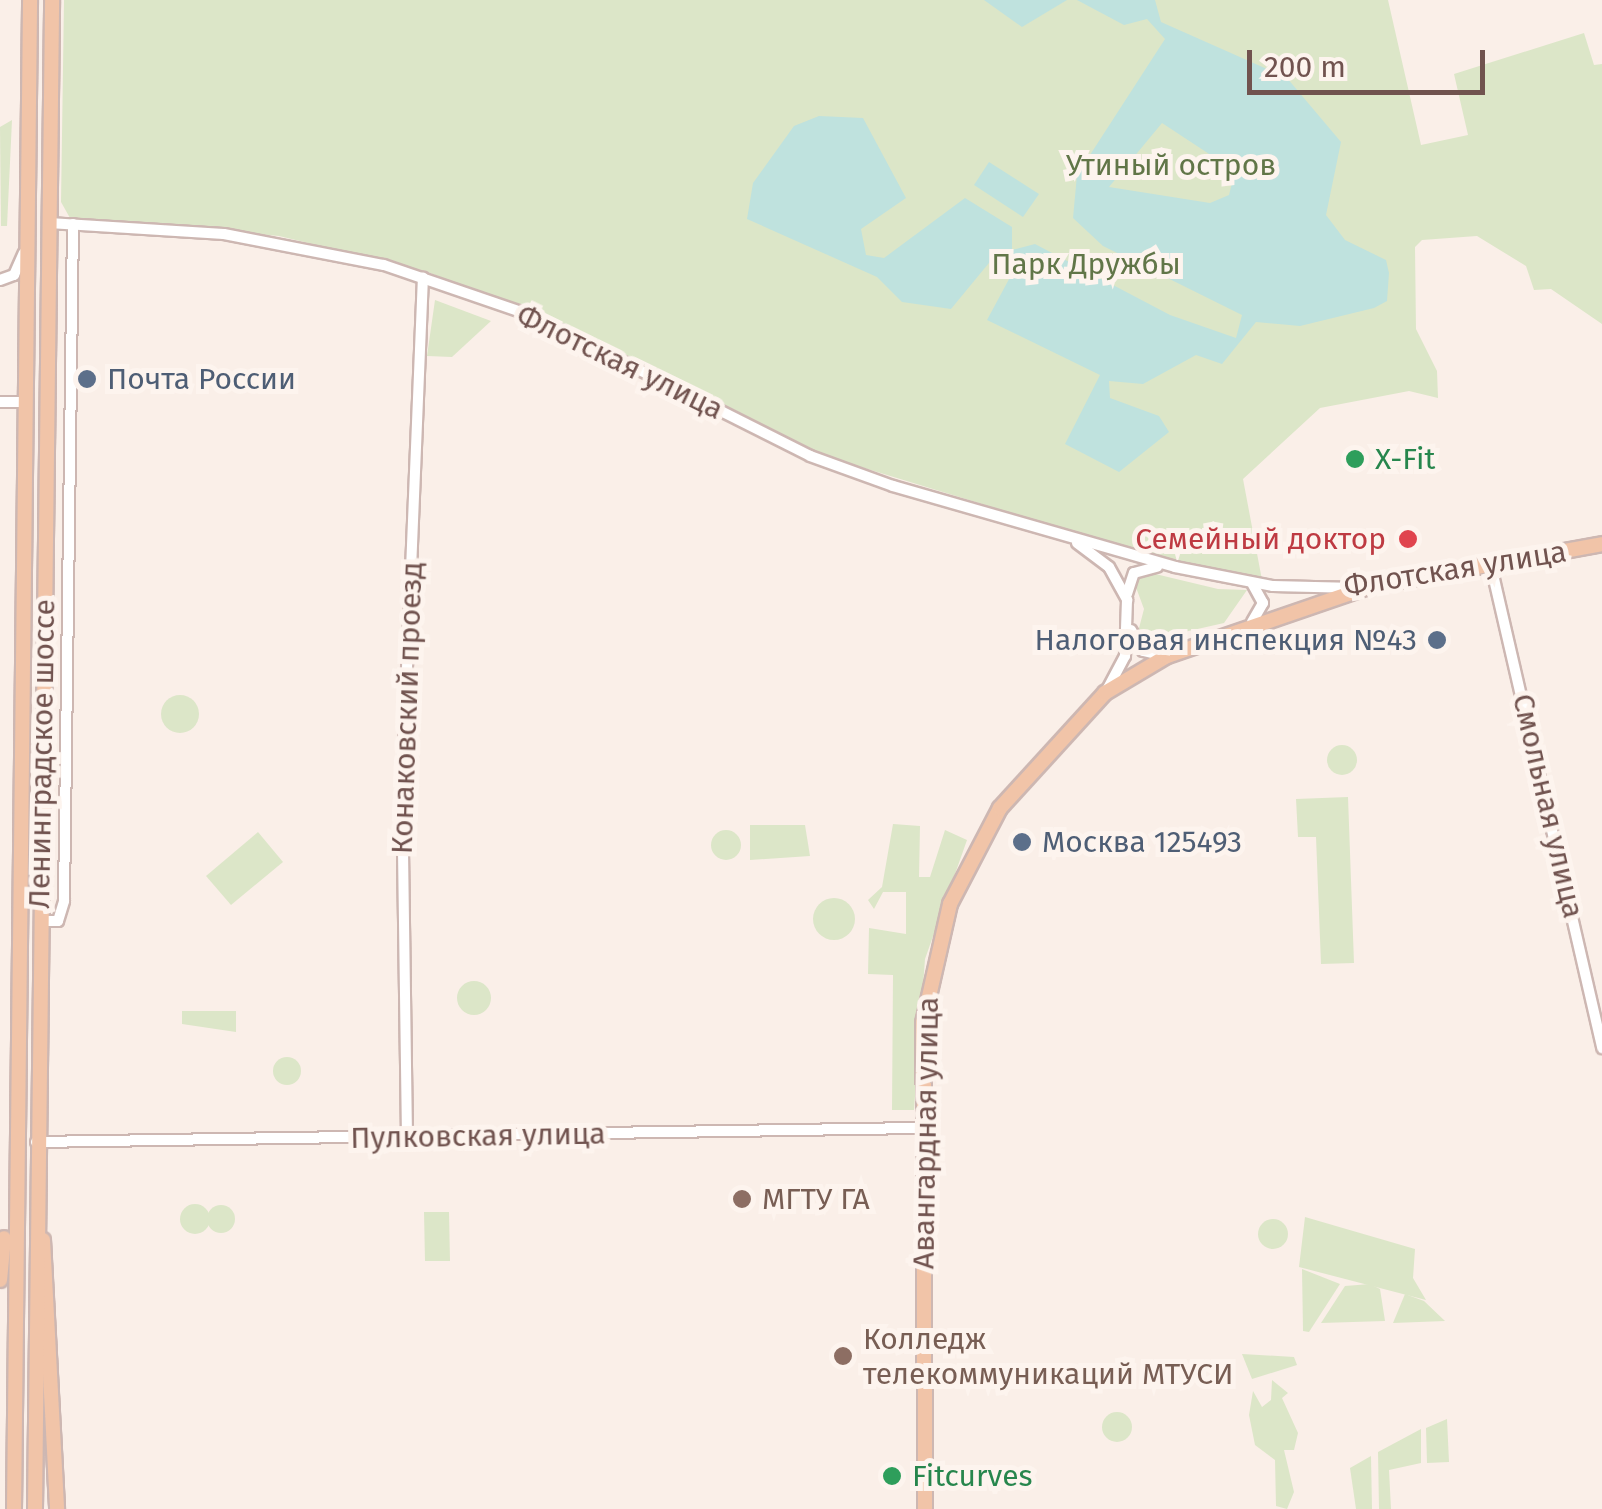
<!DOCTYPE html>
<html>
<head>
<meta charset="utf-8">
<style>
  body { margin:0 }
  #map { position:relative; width:1602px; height:1509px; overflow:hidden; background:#faefe8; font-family:"Fira Sans",sans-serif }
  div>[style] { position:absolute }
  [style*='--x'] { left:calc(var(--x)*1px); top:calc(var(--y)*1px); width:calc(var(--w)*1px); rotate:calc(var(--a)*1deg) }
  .green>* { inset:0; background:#dce6c8 }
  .round { border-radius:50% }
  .water>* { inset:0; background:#bfe2de }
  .roads { filter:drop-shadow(2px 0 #cdb7b2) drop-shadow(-2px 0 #cdb7b2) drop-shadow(0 2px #cdb7b2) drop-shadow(0 -2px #cdb7b2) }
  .minor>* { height:10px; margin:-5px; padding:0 5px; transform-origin:5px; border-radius:5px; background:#fff }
  .major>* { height:14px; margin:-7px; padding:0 7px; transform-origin:7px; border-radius:7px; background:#f1c4a8 }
  .dots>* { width:28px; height:28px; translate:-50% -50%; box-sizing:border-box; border:5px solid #fdf4ee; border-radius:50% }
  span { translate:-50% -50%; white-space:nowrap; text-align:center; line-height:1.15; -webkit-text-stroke:10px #fdf4ee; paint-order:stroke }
  .park-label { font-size:30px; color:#617648 }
  .street-label { font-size:30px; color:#71534f }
  .service-label { font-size:30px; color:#4e5e75 }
  .left { translate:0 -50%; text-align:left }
  .right { translate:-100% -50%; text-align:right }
  .leisure-label { font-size:30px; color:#27864d }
  .health-label { font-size:30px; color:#be3a42 }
  .education-label { font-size:30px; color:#785e54 }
  .scale { position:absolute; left:1247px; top:50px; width:238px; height:45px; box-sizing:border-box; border:5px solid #71534f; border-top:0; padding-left:12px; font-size:30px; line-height:35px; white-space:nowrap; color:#71534f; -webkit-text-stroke:8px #fdf4ee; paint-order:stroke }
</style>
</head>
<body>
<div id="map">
  <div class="green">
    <i style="clip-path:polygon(64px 0,1388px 0,1421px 145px,1468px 135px,1454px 74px,1584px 33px,1594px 65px,1602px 64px,1602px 324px,1551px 289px,1534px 290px,1526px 266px,1477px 236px,1422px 240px,1415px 247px,1416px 329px,1437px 371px,1438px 398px,1409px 391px,1320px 408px,1243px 479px,1262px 580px,1195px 569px,815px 453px,586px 334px,425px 271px,279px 236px,70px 218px,61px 202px)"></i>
    <i style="clip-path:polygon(12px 120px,7px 226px,1px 226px,0 127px)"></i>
    <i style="clip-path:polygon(435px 300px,491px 321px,452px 357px,427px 356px)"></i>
    <i style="clip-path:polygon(1147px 572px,1218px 589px,1247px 590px,1224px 623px,1149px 640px,1138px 632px,1144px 609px,1134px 582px)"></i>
    <i class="round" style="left:161px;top:695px;width:38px;height:38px"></i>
    <i class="round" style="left:1327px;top:745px;width:30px;height:30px"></i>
    <i style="clip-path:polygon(1348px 797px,1354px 963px,1321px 964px,1316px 837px,1298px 837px,1296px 799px)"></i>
    <i style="clip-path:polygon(893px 824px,920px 826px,919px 877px,930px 877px,945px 830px,967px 840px,925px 959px,914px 1110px,892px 1110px,893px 975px,868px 974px,869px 928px,906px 934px,906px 892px,883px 892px,874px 909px,868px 900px,882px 887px)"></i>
    <i style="clip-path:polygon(750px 825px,805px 825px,810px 856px,750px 860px)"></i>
    <i class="round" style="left:711px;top:830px;width:30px;height:30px"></i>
    <i style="clip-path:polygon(258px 832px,283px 862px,231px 905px,206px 876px)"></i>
    <i class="round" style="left:813px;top:898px;width:42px;height:42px"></i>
    <i class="round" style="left:457px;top:981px;width:34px;height:34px"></i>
    <i style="clip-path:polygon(182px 1011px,236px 1011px,236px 1032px,182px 1024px)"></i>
    <i class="round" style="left:273px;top:1057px;width:28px;height:28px"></i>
    <i class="round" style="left:180px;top:1204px;width:30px;height:30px"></i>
    <i class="round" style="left:207px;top:1205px;width:28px;height:28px"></i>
    <i style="clip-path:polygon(424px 1212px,449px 1212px,450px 1261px,425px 1261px)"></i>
    <i style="clip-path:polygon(1305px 1217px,1415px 1249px,1413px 1278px,1426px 1300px,1299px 1267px)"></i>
    <i class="round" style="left:1258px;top:1219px;width:30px;height:30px"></i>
    <i style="clip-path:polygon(1302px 1269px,1340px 1284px,1309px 1332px,1303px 1331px)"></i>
    <i style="clip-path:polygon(1370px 1284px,1380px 1289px,1385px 1321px,1321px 1323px,1345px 1286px)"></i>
    <i style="clip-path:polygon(1405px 1294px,1424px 1301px,1445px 1321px,1393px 1323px)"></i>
    <i style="clip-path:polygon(1242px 1354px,1294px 1357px,1297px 1365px,1252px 1379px)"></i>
    <i style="clip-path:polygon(1272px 1380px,1288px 1393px,1282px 1398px,1298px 1433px,1294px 1450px,1284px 1450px,1294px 1492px,1287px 1509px,1276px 1506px,1275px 1460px,1255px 1445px,1249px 1415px,1253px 1391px,1262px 1407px,1271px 1400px)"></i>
    <i class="round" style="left:1102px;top:1412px;width:30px;height:30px"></i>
    <i style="clip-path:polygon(1447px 1419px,1449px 1462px,1427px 1463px,1426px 1428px)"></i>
    <i style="clip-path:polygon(1421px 1429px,1421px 1463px,1389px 1470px,1391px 1509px,1379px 1509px,1378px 1452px)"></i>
    <i style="clip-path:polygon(1371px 1456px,1372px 1509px,1356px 1509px,1350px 1468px)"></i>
  </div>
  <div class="water">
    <i style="clip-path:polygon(984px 0,1067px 0,1022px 27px)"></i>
    <i style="clip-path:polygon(evenodd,1077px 0,1155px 0,1161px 22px,1287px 78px,1341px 142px,1326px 215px,1345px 240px,1386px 260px,1389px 273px,1387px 301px,1374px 308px,1300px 326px,1256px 322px,1222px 364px,1196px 355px,1143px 384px,1109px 381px,1110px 398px,1159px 416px,1169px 432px,1119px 472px,1065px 444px,1100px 375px,987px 320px,1015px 268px,1009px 253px,998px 252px,951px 309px,902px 302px,877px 277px,747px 219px,753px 183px,794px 126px,819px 116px,863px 118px,906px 198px,861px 229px,866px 255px,884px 258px,965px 198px,1012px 227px,1012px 250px,1035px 244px,1170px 315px,1236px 338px,1242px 315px,1103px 246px,1073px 218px,1077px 175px,1165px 39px,1147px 19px,1124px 25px,1077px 0,1162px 123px,1235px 171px,1229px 195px,1210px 203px,1109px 187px,1162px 123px)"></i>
    <i style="clip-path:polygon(989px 162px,1039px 194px,1023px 217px,974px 185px)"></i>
  </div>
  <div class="roads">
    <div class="minor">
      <i style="--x:49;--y:223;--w:175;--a:3.6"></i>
      <i style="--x:224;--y:234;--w:163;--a:11"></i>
      <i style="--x:384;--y:265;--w:154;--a:18.9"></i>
      <i style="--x:530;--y:315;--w:313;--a:26.7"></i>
      <i style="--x:810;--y:456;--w:88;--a:19.9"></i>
      <i style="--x:893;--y:486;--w:293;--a:16"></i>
      <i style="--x:1175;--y:567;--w:100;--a:11"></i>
      <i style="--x:1273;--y:586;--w:83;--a:1.4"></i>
      <i style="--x:0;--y:280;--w:15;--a:-20"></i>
      <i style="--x:14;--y:275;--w:24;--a:-66"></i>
      <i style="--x:0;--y:402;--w:25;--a:0"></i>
      <i style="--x:1077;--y:543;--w:40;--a:37"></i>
      <i style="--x:1109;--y:567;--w:38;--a:61"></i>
      <i style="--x:1127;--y:600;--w:56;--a:92"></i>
      <i style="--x:1125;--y:656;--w:38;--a:118"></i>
      <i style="--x:1491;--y:566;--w:495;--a:77"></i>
      <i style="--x:1127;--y:594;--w:22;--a:-72"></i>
      <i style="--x:1134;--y:573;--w:24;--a:-15"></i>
      <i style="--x:1252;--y:622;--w:22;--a:-60"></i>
      <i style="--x:1263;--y:603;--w:21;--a:-119"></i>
      <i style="--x:1131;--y:630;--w:24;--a:60"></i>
      <i style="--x:1143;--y:651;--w:23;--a:13"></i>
      <i style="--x:40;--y:921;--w:18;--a:0"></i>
      <i style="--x:58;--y:921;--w:21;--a:-73"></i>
      <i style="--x:64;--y:901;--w:677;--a:-89.24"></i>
      <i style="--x:407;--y:1137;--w:347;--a:-90.8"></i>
      <i style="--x:402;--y:790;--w:513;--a:-87.66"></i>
      <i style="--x:36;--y:1142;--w:885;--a:-0.91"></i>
    </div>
    <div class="major">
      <i style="--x:43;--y:1240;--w:269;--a:87"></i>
      <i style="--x:0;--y:1280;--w:42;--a:-84.6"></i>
      <i style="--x:14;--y:1509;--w:1509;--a:-89.39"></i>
      <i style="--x:35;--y:1509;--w:1509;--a:-89.35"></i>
      <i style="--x:925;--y:1509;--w:486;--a:-90.2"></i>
      <i style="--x:923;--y:1023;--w:122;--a:-77.2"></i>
      <i style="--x:950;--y:904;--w:108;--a:-62.5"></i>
      <i style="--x:1000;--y:808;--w:156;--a:-47.6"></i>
      <i style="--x:1105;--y:693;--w:72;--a:-30.8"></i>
      <i style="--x:1167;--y:656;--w:217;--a:-18.9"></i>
      <i style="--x:1372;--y:586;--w:234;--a:-10.3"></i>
    </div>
  </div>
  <div class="dots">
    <i style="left:87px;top:379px;background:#5c6f8a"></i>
    <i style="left:1355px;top:459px;background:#2e9e5b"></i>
    <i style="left:1408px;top:539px;background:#e0444e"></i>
    <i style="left:1437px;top:640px;background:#5c6f8a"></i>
    <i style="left:1022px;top:842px;background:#5c6f8a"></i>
    <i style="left:742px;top:1199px;background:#8d6e63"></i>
    <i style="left:843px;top:1356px;background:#8d6e63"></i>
    <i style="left:892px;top:1476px;background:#2e9e5b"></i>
  </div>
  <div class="park-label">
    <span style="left:1171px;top:165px">Утиный остров</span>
    <span style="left:1086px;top:264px">Парк Дружбы</span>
  </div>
  <div class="street-label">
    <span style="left:620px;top:362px;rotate:26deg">Флотская улица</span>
    <span style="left:1455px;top:569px;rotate:-9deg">Флотская улица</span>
    <span style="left:407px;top:708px;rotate:-88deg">Конаковский проезд</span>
    <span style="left:42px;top:754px;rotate:-89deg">Ленинградское шоссе</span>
    <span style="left:1548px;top:806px;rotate:77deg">Смольная улица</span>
    <span style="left:926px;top:1133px;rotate:-89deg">Авангардная улица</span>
    <span style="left:478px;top:1136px;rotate:-1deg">Пулковская улица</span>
  </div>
  <div class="service-label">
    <span class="left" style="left:107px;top:379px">Почта России</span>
    <span class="right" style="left:1417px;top:640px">Налоговая инспекция №43</span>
    <span class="left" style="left:1042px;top:842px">Москва 125493</span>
  </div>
  <div class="leisure-label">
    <span class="left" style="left:1375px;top:459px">X-Fit</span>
    <span class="left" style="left:912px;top:1476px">Fitcurves</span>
  </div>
  <div class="health-label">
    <span class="right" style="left:1386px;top:539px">Семейный доктор</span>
  </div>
  <div class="education-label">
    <span class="left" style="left:762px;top:1199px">МГТУ ГА</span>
    <span class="left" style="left:863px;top:1356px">Колледж<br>телекоммуникаций МТУСИ</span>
  </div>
  <div class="scale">200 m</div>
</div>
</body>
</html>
